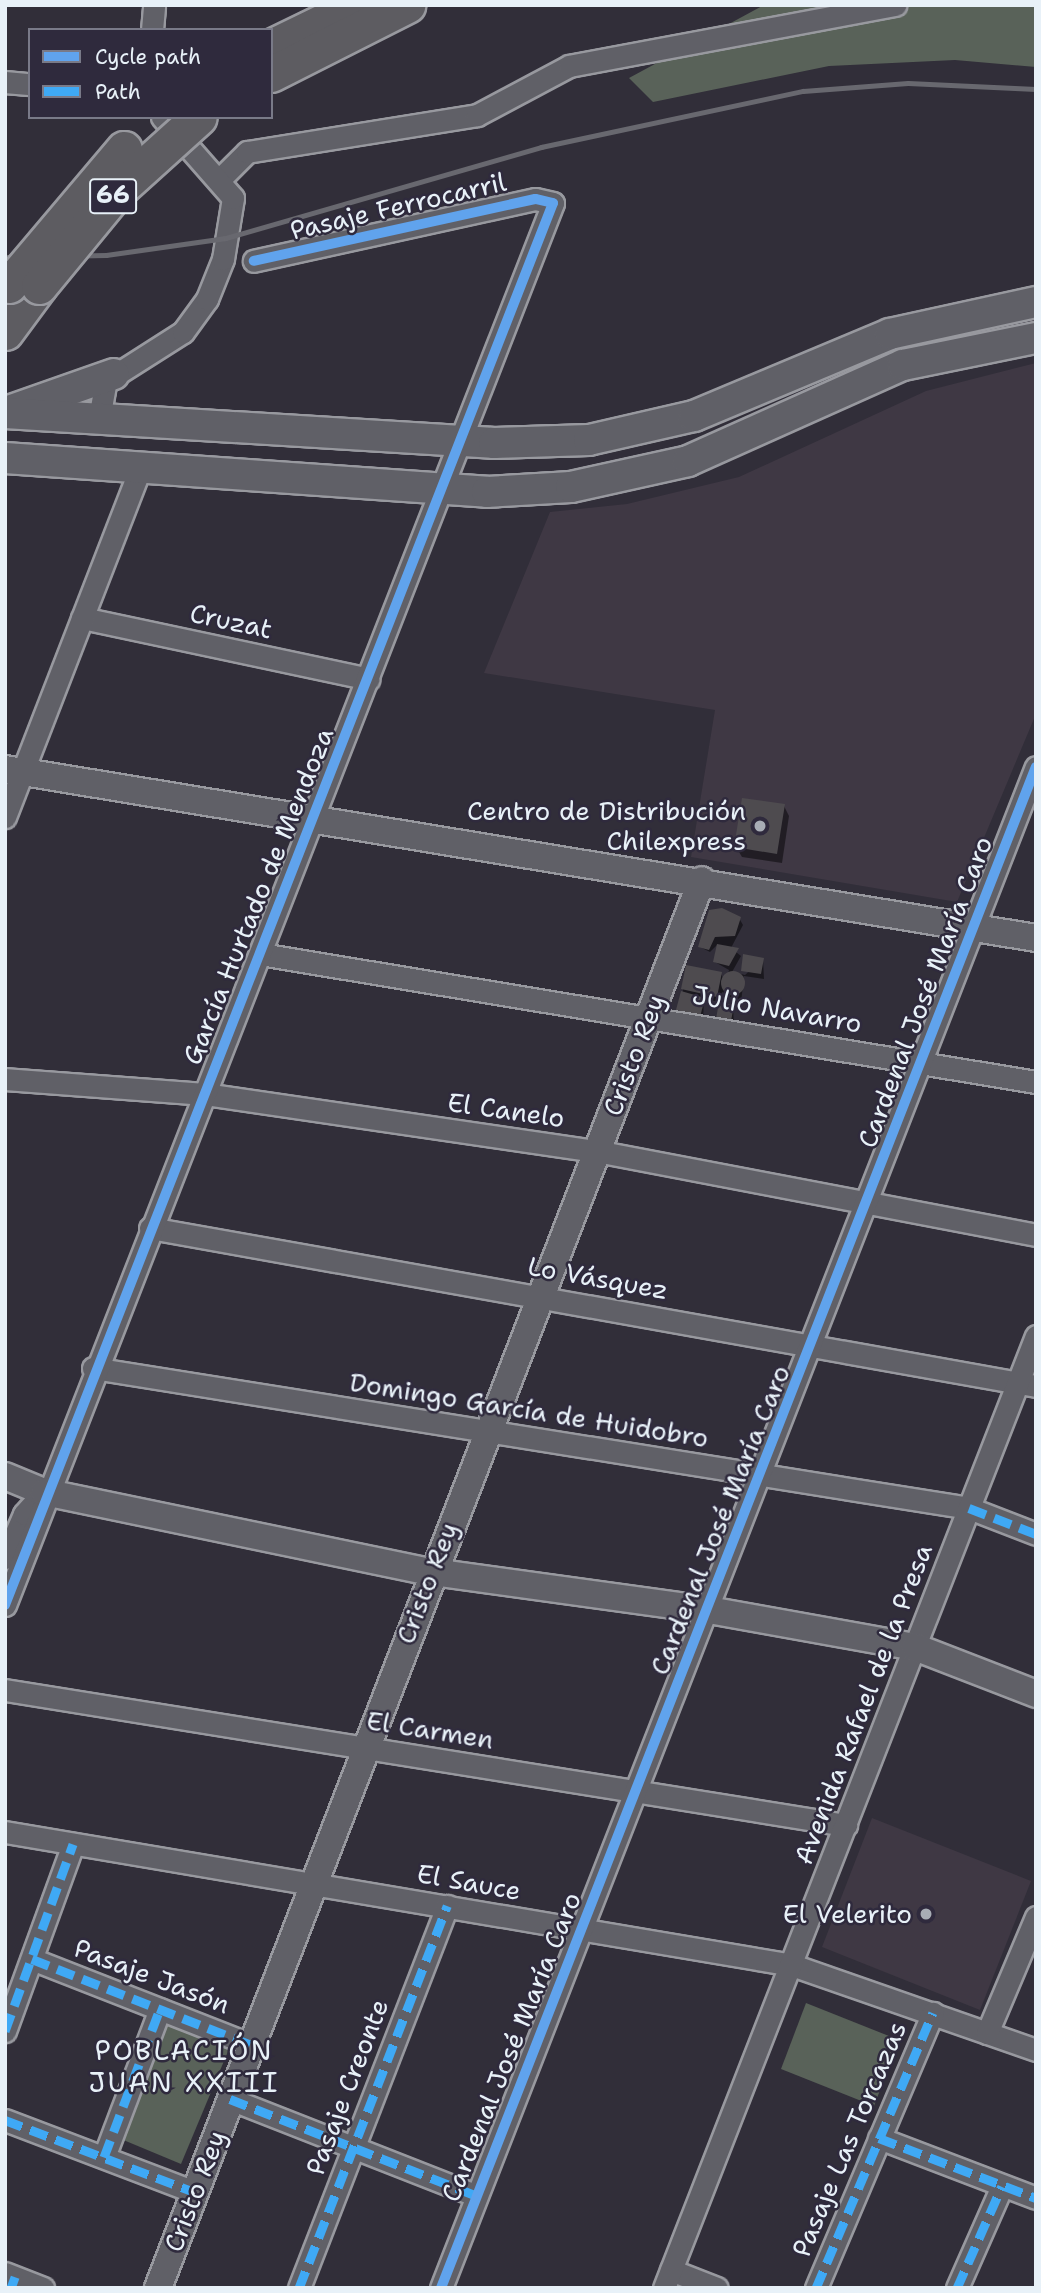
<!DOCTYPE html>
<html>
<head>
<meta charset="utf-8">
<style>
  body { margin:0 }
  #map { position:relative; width:1041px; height:2293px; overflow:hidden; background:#312e39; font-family:"Shantell Sans",sans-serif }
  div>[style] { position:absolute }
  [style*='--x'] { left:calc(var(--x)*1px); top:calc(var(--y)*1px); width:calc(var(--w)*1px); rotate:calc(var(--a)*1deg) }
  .built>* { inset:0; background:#3f3844 }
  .green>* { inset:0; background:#596259 }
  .shadow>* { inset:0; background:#0007 }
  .building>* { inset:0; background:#4e4b4f }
  .round { border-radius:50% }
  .roads { filter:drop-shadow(2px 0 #98999f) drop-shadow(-2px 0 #98999f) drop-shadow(0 2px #98999f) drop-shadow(0 -2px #98999f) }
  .minor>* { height:21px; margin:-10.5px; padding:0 10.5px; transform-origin:10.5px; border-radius:10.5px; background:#606067 }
  .tertiary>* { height:26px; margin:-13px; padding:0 13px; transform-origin:13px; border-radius:13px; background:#606067 }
  .secondary>* { height:30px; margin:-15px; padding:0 15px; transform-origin:15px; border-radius:15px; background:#606067 }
  .trunk>* { height:35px; margin:-17.5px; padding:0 17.5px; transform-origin:17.5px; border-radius:17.5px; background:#5d5c61 }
  .rail>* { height:5px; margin:-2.5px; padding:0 2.5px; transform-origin:2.5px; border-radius:2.5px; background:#68686f }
  .bridges { filter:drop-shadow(2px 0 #98999f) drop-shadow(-2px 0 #98999f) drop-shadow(0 2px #98999f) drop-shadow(0 -2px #98999f) }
  .trunk-bridge>* { height:35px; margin:-17.5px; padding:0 17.5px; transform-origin:17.5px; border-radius:17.5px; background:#5d5c61 }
  .quiet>* { height:9px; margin-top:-4.5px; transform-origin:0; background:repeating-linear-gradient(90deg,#3fa9f5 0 18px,transparent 0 27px) }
  .cycleway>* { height:10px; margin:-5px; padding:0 5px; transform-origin:5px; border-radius:5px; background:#60a3ed }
  .dots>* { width:19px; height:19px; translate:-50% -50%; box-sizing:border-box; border:4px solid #2f2a3d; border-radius:50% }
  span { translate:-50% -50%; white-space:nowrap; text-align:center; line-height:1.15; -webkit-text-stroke:5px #2f2a3d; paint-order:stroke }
  .shield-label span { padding:2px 5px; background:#2f2a3d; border:2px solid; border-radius:5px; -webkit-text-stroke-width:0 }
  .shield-label { font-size:24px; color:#e8f1f8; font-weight:700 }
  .street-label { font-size:26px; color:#e8f1f8 }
  .poi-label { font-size:26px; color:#e8f1f8 }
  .right { translate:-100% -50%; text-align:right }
  .neighbourhood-label { font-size:28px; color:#e8f1f8; letter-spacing:2px }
  .frame { position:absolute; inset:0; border:7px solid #e8f1f8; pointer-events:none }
  .legend { position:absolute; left:28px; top:28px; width:245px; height:91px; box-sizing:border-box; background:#2f2a3d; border:2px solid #797a88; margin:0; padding:9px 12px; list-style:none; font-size:21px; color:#e8f1f8 }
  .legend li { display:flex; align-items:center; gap:14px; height:35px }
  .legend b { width:35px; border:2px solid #797a88 }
</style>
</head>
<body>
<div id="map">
  <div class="built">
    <i style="clip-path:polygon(1036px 363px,1036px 714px,957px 902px,691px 857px,715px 710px,484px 673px,550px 512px,627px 504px,739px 477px,926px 391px)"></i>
    <i style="clip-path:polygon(872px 1818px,1031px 1881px,980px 2010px,822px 1947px)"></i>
  </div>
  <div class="green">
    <i style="clip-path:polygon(764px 5px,1036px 5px,1036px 67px,955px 60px,829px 66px,653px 102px,629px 78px)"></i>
    <i style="clip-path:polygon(806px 2003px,899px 2040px,874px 2106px,781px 2069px)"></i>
    <i style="clip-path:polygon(168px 2024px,229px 2049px,181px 2164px,121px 2139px)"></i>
  </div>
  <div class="shadow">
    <i style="clip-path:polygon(784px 806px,789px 816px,782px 863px,742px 857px,736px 847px)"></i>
    <i style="clip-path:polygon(739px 918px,743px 925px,731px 948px,741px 956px,732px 972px,745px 975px,763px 959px,764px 979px,744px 976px,741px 1003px,722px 992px,720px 1002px,704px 999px,703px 1022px,681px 1016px,683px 989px,721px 974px,726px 983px,729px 970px,715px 962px,718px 944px,710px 952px,700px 947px)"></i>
    <i style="clip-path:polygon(733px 1006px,734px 1027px,721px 1025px)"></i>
  </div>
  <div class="building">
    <i style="clip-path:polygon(742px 798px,785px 804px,777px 854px,734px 847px)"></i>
    <i style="clip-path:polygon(722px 908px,741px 917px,735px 936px,715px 937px,709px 950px,698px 947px,709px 910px)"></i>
    <i style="clip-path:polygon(717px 944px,739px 948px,729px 966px,713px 962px)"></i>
    <i style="clip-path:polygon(743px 954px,764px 958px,761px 974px,741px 971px)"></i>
    <i style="clip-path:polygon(686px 965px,722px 972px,717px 997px,681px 989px)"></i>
    <i class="round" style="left:721px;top:971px;width:24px;height:24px"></i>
    <i style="clip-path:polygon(681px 991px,705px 998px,700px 1017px,676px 1010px)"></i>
    <i style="clip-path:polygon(719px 1002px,734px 1005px,731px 1021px,716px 1019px)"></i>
  </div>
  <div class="roads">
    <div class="minor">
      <i style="--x:152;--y:30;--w:25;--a:-85"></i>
      <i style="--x:5;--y:82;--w:25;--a:5"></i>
      <i style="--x:221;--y:178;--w:37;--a:-45"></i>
      <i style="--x:247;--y:152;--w:233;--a:-9.1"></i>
      <i style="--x:477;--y:115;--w:104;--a:-28"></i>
      <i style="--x:569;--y:66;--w:332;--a:-10.6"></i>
      <i style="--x:99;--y:419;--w:39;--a:-80"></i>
      <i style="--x:106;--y:381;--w:91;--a:-32.5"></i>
      <i style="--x:183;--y:332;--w:41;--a:-54"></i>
      <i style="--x:207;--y:299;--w:43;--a:-68.2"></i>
      <i style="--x:223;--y:259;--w:62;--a:-80.7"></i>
      <i style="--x:233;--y:198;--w:108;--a:-131.2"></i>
      <i style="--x:82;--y:618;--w:293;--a:12"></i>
      <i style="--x:5;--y:817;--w:373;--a:-68.8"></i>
      <i style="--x:260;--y:954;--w:786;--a:9.37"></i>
      <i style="--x:5;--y:1079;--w:200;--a:4.3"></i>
      <i style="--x:204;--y:1094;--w:396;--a:8.3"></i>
      <i style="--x:596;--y:1151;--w:448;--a:10.8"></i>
      <i style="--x:150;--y:1228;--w:900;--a:10.11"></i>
      <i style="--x:93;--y:1368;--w:887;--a:9.08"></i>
      <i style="--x:969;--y:1508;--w:72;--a:21.2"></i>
      <i style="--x:5;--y:1558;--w:48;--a:-66.6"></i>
      <i style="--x:24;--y:1514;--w:30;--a:-48"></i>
      <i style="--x:5;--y:1605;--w:1505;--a:-68.65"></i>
      <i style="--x:553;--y:203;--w:18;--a:-167"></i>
      <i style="--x:535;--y:199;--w:288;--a:167.6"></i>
      <i style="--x:5;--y:1690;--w:852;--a:9.12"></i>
      <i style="--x:5;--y:1832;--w:798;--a:9.59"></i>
      <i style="--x:792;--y:1965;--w:258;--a:19.2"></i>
      <i style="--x:32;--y:1959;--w:235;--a:21.4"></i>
      <i style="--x:5;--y:2031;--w:199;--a:-70"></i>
      <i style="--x:987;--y:2033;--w:126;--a:-67.1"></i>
      <i style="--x:230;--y:2099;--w:265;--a:21.4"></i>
      <i style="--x:5;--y:2120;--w:203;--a:20.8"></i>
      <i style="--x:879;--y:2138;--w:168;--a:20.9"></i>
      <i style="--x:104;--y:2157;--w:158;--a:-69.3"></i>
      <i style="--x:671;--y:2270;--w:49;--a:21.4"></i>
      <i style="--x:5;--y:2273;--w:41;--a:21.5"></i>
      <i style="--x:299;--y:2288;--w:410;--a:-68.8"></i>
      <i style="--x:441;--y:2288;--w:1633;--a:-68.64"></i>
      <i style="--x:664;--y:2288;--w:1022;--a:-68.66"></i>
      <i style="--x:816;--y:2288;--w:299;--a:-67"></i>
      <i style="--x:957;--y:2288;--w:111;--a:-66.2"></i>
    </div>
    <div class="tertiary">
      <i style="--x:5;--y:769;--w:1045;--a:9.31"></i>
      <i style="--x:5;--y:1476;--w:42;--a:22.3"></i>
      <i style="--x:44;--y:1492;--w:396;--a:11.7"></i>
      <i style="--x:432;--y:1572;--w:280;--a:7.8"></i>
      <i style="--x:709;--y:1610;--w:209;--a:10.2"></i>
      <i style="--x:915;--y:1647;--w:130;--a:21.2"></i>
      <i style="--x:158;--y:2288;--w:1509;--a:-68.88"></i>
    </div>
    <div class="secondary">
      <i style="--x:9;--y:411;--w:111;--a:-19.4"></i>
      <i style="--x:5;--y:413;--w:490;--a:3.5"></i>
      <i style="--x:494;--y:443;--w:95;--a:-1.8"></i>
      <i style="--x:589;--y:440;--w:108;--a:-12.9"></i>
      <i style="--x:694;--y:416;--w:212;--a:-22.7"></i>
      <i style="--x:890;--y:334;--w:149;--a:-12.4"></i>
      <i style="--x:5;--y:458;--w:483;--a:4"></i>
      <i style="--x:487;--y:492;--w:84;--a:-3.4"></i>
      <i style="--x:571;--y:487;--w:120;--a:-12.5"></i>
      <i style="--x:688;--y:461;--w:235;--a:-24.1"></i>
      <i style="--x:903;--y:365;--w:136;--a:-11.5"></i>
    </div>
    <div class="trunk">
      <i style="--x:271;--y:47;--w:91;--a:-26"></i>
      <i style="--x:271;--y:74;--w:153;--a:-26.9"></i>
      <i style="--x:5;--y:332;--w:57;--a:-53.5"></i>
    </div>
  </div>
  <div class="rail">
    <i style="--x:5;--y:257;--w:101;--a:-1.1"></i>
    <i style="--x:106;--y:255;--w:121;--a:-8.1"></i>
    <i style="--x:226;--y:238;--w:328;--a:-16.1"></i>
    <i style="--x:541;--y:147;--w:268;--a:-12.1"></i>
    <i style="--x:803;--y:91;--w:105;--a:-4.4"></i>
    <i style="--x:908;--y:83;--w:128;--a:2.7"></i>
  </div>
  <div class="bridges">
    <div class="trunk-bridge">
      <i style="--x:9;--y:285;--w:178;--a:-49.8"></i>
      <i style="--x:39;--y:286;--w:123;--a:-50.6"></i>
      <i style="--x:117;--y:191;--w:110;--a:-42.1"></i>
    </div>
  </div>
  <div class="quiet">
    <i style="--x:969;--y:1508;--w:72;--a:21.2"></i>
    <i style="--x:32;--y:1959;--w:235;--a:21.4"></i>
    <i style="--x:5;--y:2031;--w:199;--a:-70"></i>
    <i style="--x:230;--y:2099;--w:265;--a:21.4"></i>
    <i style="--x:5;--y:2120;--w:203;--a:20.8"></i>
    <i style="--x:879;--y:2138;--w:168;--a:20.9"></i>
    <i style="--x:104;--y:2157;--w:158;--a:-69.3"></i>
    <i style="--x:11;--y:2288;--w:12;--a:-70"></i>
    <i style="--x:299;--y:2288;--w:410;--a:-68.8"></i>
    <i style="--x:816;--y:2288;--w:299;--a:-67"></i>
    <i style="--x:957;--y:2288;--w:111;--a:-66.2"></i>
  </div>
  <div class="cycleway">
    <i style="--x:5;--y:1605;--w:1505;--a:-68.65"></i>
    <i style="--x:553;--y:203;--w:18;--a:-167"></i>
    <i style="--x:535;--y:199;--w:288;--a:167.6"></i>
    <i style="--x:441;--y:2288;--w:1633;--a:-68.64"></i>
  </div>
  <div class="dots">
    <i style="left:760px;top:826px;background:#a8adb5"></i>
    <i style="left:926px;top:1914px;background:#a8adb5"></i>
  </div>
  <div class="shield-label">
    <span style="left:113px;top:196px">66</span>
  </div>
  <div class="street-label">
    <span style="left:398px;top:206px;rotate:-13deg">Pasaje Ferrocarril</span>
    <span style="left:231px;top:621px;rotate:12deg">Cruzat</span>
    <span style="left:258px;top:896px;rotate:-68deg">García Hurtado de Mendoza</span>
    <span style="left:925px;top:992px;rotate:-69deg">Cardenal José María Caro</span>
    <span style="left:777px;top:1009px;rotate:10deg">Julio Navarro</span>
    <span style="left:634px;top:1055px;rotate:-69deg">Cristo Rey</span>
    <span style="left:506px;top:1110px;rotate:8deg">El Canelo</span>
    <span style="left:598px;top:1278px;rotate:10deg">Lo Vásquez</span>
    <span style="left:529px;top:1410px;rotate:9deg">Domingo García de Huidobro</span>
    <span style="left:720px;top:1520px;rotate:-68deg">Cardenal José María Caro</span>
    <span style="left:427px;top:1583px;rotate:-69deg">Cristo Rey</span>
    <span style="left:863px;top:1704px;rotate:-69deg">Avenida Rafael de la Presa</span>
    <span style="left:430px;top:1730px;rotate:9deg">El Carmen</span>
    <span style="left:469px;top:1882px;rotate:10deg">El Sauce</span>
    <span style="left:152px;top:1976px;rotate:21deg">Pasaje Jasón</span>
    <span style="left:511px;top:2047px;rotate:-68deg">Cardenal José María Caro</span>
    <span style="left:347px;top:2087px;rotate:-69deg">Pasaje Creonte</span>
    <span style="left:849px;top:2139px;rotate:-67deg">Pasaje Las Torcazas</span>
    <span style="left:195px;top:2191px;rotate:-69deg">Cristo Rey</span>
  </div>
  <div class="poi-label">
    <span class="right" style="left:746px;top:826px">Centro de Distribución<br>Chilexpress</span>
    <span class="right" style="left:912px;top:1914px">El Velerito</span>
  </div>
  <div class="neighbourhood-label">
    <span style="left:184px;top:2066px">POBLACIÓN<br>JUAN XXIII</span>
  </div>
  <div class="frame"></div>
  <ul class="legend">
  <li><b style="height:9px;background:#60a3ed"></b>Cycle path</li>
  <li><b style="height:9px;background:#3fa9f5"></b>Path</li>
  </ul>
</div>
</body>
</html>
